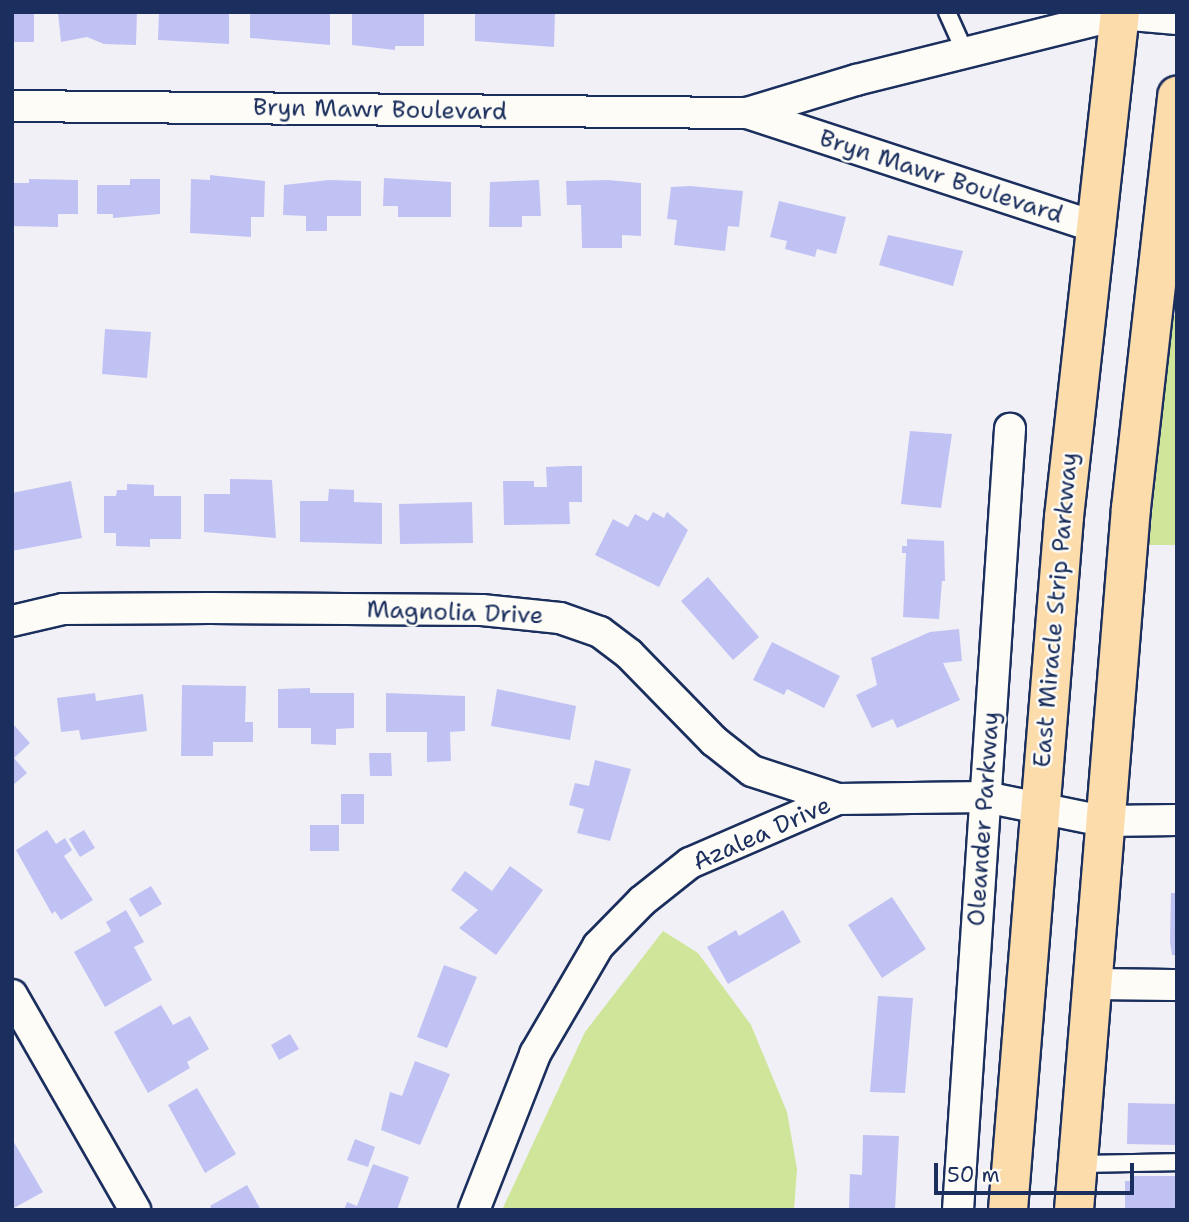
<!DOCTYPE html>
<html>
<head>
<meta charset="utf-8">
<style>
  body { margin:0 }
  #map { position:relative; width:1189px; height:1222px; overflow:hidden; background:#f1f0f6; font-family:"Shantell Sans",sans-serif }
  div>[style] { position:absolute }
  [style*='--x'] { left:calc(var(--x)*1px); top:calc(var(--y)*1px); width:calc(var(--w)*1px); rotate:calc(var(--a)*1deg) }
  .green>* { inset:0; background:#cfe59a }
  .building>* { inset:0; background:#c1c2f4 }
  .roads { filter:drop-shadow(2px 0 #1b2f5e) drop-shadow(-2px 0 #1b2f5e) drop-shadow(0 2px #1b2f5e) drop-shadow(0 -2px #1b2f5e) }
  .service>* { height:16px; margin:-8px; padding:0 8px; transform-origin:8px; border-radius:8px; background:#fdfcf7 }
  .minor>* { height:30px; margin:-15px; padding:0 15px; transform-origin:15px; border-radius:15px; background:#fdfcf7 }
  .trunk>* { height:38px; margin:-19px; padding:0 19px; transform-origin:19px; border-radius:19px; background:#fddcac }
  span { translate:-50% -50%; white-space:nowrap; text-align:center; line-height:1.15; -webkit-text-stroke:5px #fdfcf7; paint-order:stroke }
  .street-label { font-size:24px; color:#1b2f5e }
  .frame { position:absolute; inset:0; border:14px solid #1b2f5e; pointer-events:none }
  .scale { position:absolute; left:934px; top:1163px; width:200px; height:32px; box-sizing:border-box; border:4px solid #1b2f5e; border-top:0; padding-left:9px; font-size:21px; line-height:24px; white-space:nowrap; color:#1b2f5e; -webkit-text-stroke:5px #fdfcf7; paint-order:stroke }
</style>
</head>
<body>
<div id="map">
  <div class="green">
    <i style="clip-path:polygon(1172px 315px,1177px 315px,1177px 545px,1149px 545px)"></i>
    <i style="clip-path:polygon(663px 931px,698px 953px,751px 1025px,787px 1112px,797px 1169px,794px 1210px,502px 1210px,585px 1032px)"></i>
  </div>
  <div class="building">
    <i style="clip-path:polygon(12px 12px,34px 12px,34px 42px,12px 42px)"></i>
    <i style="clip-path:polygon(58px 12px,137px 12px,136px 45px,104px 44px,87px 37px,61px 42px)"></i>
    <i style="clip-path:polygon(159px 12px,229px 12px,229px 44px,158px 40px)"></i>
    <i style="clip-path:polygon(250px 12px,330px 12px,330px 45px,250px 38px)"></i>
    <i style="clip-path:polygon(352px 12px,424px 12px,424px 46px,395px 46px,395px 50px,352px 45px)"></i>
    <i style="clip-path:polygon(475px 12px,555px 12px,554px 47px,475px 41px)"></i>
    <i style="clip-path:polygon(210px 175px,265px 181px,264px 217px,251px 217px,251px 237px,190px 233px,191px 179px,210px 180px)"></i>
    <i style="clip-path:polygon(384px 178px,451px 182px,451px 217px,398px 217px,398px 206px,383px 206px)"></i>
    <i style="clip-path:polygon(29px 179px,78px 180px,78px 214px,58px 214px,58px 227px,12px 226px,12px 183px,29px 183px)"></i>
    <i style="clip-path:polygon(130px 179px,160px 179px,160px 214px,113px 218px,113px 214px,97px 214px,97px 185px,130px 185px)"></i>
    <i style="clip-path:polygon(329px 180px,361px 181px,361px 216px,327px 216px,327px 231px,306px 231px,306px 216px,283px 215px,284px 185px)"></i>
    <i style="clip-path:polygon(539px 180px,541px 216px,522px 216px,522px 227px,489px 227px,490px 182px)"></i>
    <i style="clip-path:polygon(608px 180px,641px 183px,641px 236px,622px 235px,622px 248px,582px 248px,581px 205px,567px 205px,566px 181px)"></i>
    <i style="clip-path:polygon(690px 186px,743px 191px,739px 227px,728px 226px,725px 251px,674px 245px,677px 220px,667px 219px,671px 187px)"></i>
    <i style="clip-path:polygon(779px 201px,846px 217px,836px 254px,817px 249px,815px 257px,785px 249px,787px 241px,770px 237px)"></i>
    <i style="clip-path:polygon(888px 235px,963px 251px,953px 286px,879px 265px)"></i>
    <i style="clip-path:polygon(105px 329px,151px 332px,147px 378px,102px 374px)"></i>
    <i style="clip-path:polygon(910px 431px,952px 434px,941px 508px,901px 504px)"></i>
    <i style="clip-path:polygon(569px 466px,582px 466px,582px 502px,569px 502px,570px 524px,504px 525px,503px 481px,534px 481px,534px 487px,547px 487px,546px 467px)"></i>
    <i style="clip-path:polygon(230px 479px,272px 480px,276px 538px,204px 532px,204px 494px,230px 494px)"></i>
    <i style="clip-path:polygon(71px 481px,82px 538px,12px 551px,12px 493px)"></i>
    <i style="clip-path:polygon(127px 484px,154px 485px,154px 496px,181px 496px,181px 539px,150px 539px,150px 547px,116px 546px,116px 533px,104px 533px,104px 496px,116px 496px,117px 490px,127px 490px)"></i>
    <i style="clip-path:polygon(329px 489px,354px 490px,354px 502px,382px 503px,382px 544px,300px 542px,300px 501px,328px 501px)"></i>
    <i style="clip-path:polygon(472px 502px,473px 543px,400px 544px,399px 504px)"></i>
    <i style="clip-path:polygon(653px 512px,664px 518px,667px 512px,688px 530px,659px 587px,595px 555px,613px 519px,628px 527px,635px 514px,648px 521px)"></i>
    <i style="clip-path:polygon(907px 539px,944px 541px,945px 581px,942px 581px,939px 619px,903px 617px,906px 553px,902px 553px,902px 546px,907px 546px)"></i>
    <i style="clip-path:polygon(708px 577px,759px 637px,733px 660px,681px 601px)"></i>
    <i style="clip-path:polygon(959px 629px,962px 661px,943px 663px,960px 700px,897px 728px,893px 719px,872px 728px,856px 695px,877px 685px,871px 658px,930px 632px)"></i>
    <i style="clip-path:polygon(772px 642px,840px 676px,824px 708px,787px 689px,784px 695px,753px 680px)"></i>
    <i style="clip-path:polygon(182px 685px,246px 686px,245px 722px,253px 722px,253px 742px,213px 742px,213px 756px,181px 756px)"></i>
    <i style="clip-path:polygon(310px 688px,310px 693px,354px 693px,354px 728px,336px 729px,336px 745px,311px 744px,311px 728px,278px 728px,278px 689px)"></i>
    <i style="clip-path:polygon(497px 689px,576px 706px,570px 740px,491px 726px)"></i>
    <i style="clip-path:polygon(95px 693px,96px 701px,143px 694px,147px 731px,81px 740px,79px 730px,61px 732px,57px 698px)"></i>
    <i style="clip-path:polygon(386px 693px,465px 696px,465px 731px,450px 732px,451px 761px,427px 762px,427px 732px,386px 732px)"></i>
    <i style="clip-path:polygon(12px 723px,30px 743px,14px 758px,27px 773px,12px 786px)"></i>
    <i style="clip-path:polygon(369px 753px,391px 753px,392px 776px,370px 776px)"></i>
    <i style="clip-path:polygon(595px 760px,631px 769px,610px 841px,577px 833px,584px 809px,569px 805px,575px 783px,589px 786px)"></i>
    <i style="clip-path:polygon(341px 794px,364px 794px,364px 824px,341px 824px)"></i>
    <i style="clip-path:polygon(310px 825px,339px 825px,339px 851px,310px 851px)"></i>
    <i style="clip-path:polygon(47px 830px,56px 844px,65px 838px,72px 850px,64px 856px,93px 900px,61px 920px,55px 911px,52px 914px,16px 850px)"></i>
    <i style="clip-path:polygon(84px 830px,95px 848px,80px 857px,69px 839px)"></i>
    <i style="clip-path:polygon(510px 866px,543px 890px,496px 955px,459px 928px,478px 910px,451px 890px,465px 871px,492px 891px)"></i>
    <i style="clip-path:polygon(151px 886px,162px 904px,140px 917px,129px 899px)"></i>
    <i style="clip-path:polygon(1171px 893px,1177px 893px,1177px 955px,1172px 955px,1170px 942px)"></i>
    <i style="clip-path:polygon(892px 897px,926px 949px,882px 978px,848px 925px)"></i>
    <i style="clip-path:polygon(126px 910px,144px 942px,134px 947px,152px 980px,105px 1007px,74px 952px,111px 931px,106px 922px)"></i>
    <i style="clip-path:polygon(783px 910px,801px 942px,728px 984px,707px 947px,736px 930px,739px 936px)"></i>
    <i style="clip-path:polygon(444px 965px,477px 977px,447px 1048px,417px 1037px)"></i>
    <i style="clip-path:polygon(878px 996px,913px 998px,905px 1093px,870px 1092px)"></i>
    <i style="clip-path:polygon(161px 1005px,173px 1025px,190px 1016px,209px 1049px,187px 1062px,190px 1068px,148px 1093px,114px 1032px)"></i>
    <i style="clip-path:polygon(290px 1034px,299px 1049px,279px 1060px,271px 1045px)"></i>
    <i style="clip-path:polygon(415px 1061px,450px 1074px,420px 1145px,381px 1130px,390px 1092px,402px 1096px)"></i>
    <i style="clip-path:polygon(197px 1088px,236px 1154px,205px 1173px,168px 1105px)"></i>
    <i style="clip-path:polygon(1128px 1103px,1177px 1104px,1177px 1145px,1127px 1144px)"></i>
    <i style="clip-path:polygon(863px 1135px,899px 1136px,895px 1209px,849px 1208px,850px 1174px,862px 1175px)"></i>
    <i style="clip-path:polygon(12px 1139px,43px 1192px,12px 1209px)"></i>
    <i style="clip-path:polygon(355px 1139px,375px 1147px,368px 1167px,347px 1160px)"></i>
    <i style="clip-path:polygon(373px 1164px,409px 1177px,397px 1210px,344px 1210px,347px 1202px,357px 1206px)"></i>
    <i style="clip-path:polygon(1132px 1176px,1177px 1176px,1177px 1210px,1125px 1210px,1125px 1181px,1132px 1181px)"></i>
    <i style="clip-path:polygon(247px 1185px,261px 1210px,212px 1210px,210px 1206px)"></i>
  </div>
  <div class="roads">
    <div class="service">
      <i style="--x:947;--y:12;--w:44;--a:65.8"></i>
      <i style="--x:1077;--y:1164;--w:100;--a:-1.1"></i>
    </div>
    <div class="minor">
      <i style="--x:12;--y:106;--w:735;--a:0.55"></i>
      <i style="--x:747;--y:113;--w:114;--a:-16.8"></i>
      <i style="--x:856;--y:80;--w:272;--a:-14"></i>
      <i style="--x:1120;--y:14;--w:57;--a:5"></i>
      <i style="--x:747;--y:113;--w:366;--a:18.1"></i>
      <i style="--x:12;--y:621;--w:52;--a:-13.2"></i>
      <i style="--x:63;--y:609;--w:147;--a:-0.4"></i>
      <i style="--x:210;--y:608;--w:272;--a:0.4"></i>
      <i style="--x:482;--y:610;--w:78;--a:5.9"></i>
      <i style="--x:560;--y:618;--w:42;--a:19.3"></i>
      <i style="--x:600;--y:632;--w:36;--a:37"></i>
      <i style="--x:629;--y:654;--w:122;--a:45.7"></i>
      <i style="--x:714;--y:741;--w:48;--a:38.3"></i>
      <i style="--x:752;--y:771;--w:90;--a:18"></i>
      <i style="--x:1091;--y:984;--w:86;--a:0.7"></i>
      <i style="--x:12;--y:995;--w:248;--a:60.2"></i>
      <i style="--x:474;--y:1210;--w:168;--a:-68.6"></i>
      <i style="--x:535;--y:1054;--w:125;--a:-59.7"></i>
      <i style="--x:598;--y:946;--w:63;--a:-45.6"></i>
      <i style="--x:642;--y:901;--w:61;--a:-38.4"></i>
      <i style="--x:690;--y:863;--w:161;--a:-23.4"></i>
      <i style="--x:838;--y:799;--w:147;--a:-0.8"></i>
      <i style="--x:985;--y:797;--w:120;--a:11.5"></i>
      <i style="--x:1103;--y:821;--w:74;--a:-0.8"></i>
      <i style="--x:958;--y:1210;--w:783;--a:-86.19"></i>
    </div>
    <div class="trunk">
      <i style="--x:1008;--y:1210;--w:695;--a:-85.38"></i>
      <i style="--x:1064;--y:517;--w:508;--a:-83.67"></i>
      <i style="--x:1074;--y:1210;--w:704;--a:-85.36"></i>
      <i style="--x:1131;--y:508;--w:415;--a:-83.6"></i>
    </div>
  </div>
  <div class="street-label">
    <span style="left:380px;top:110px;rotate:1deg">Bryn Mawr Boulevard</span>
    <span style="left:941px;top:177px;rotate:18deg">Bryn Mawr Boulevard</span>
    <span style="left:1056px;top:610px;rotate:-85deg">East Miracle Strip Parkway</span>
    <span style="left:455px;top:613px;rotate:2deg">Magnolia Drive</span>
    <span style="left:984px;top:819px;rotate:-86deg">Oleander Parkway</span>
    <span style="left:762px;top:834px;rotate:-24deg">Azalea Drive</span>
  </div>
  <div class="frame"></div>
  <div class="scale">50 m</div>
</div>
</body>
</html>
